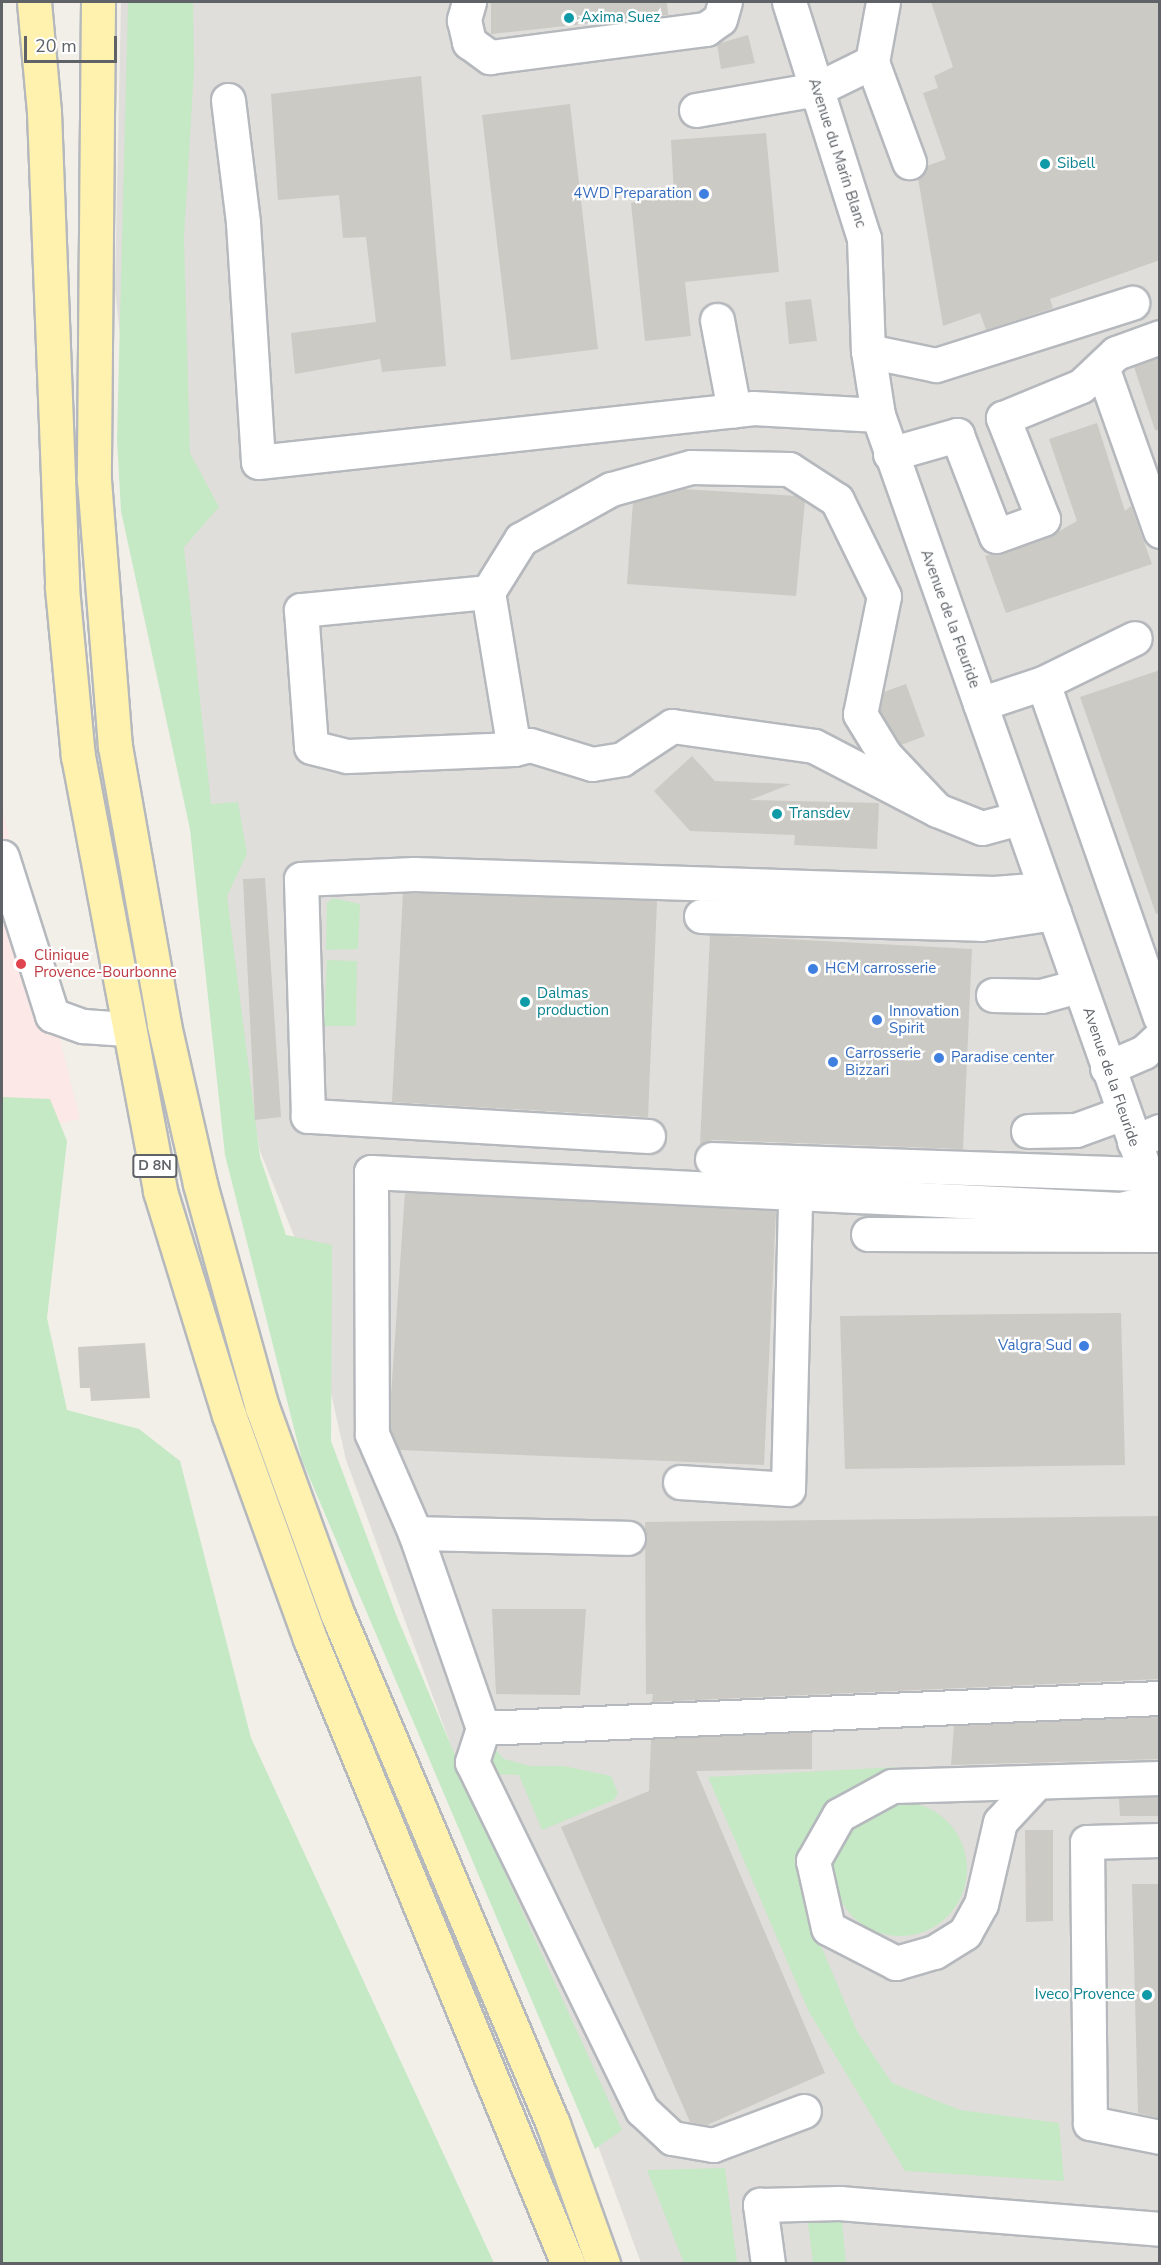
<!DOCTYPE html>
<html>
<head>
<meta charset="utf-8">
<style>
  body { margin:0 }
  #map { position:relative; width:1161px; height:2265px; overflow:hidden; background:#f1efe8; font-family:"Nunito Sans",sans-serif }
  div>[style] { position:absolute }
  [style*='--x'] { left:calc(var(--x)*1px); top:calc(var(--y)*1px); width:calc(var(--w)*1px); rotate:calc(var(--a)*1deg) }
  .industrial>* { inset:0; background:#e0deda }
  .medical>* { inset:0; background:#fce8e6 }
  .green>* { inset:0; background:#c5e8c5 }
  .round { border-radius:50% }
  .building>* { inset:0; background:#cccac5 }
  .roads { filter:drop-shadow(2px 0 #b5b8bc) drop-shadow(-2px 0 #b5b8bc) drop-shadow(0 2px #b5b8bc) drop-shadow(0 -2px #b5b8bc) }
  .minor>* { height:33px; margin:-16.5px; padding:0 16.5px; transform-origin:16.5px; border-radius:16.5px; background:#fff }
  .major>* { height:33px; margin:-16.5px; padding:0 16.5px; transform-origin:16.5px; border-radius:16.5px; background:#fff2af }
  .dots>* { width:16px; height:16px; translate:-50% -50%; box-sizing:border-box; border:3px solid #fff; border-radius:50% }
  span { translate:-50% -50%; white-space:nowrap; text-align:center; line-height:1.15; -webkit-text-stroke:4.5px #fff; paint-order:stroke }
  .shield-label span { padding:2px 4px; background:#fff; border:2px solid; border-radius:4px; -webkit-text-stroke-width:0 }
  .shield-label { font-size:14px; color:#5f6368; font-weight:700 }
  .culture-label { font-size:15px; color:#0d838f }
  .left { translate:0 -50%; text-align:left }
  .right { translate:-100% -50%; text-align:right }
  .street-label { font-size:15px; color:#5f6368 }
  .shop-label { font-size:15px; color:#366cbe }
  .health-label { font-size:15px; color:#be3a42 }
  .frame { position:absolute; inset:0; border:3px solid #5f6368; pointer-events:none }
  .scale { position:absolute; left:24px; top:36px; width:93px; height:27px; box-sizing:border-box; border:3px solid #5f6368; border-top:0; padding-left:8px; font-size:18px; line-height:21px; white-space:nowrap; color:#5f6368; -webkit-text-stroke:4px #fff; paint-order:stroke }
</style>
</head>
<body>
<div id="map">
  <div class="industrial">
    <i style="clip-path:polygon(121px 2px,1159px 2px,1159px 2263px,641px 2263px,346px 1460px,298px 1246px,260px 1151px,125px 383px,115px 289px)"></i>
  </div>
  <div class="medical">
    <i style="clip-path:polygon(2px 808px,80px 1119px,2px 1136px)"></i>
  </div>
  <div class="green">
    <i style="clip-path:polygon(128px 2px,193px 2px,194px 70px,184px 238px,190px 453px,219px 507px,184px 547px,211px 804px,238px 802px,247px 854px,227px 896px,260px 1157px,286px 1235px,332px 1245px,331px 1441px,397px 1617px,499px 1860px,622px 2130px,595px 2149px,302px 1460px,225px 1155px,190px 829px,121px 511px,117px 440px)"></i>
    <i style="clip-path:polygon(333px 898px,360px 904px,358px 949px,326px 950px,327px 903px)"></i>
    <i style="clip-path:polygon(327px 960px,357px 961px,356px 1026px,324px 1026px)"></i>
    <i style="clip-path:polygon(2px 1097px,50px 1099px,67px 1141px,47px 1318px,67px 1410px,139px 1429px,180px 1461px,251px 1738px,494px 2263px,2px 2263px)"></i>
    <i style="clip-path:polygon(495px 1749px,504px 1759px,530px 1766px,564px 1766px,611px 1776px,618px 1793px,614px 1800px,542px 1830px,519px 1775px,491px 1774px,488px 1763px)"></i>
    <i style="clip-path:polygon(897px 1767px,852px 1792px,810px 1920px,857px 2031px,892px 2083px,960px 2110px,1059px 2123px,1064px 2181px,905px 2171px,809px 2012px,708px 1777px)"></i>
    <i class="round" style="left:833px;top:1802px;width:134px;height:134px"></i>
    <i style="clip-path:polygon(725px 2168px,737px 2263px,684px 2263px,647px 2170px)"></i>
    <i style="clip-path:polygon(825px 2208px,841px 2210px,846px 2263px,813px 2263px,808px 2223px)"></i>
  </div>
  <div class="building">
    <i style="clip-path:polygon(491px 2px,667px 2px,668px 15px,491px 34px)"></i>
    <i style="clip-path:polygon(931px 2px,1160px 2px,1160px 260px,1050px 299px,1053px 308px,986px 330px,980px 313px,943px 326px,918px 178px,927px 166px,946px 159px,923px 93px,938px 88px,934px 76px,953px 67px)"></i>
    <i style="clip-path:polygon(748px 35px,755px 63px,721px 69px,717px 44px)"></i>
    <i style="clip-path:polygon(421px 76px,446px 366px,382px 372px,380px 359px,295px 374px,291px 333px,376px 322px,366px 237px,343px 238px,339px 195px,278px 200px,271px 94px)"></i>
    <i style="clip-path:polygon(570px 104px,598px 349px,511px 360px,482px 115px)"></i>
    <i style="clip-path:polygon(766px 133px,779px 272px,685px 282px,691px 336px,645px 341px,631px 203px,674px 194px,671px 140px)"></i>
    <i style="clip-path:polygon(811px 299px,817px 341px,789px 344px,785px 302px)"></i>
    <i style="clip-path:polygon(1160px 357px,1160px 430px,1155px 430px,1134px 367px)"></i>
    <i style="clip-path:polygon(1097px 423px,1125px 511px,1131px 506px,1152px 564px,1006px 613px,985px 556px,1049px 537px,1077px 521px,1049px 439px)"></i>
    <i style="clip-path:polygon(683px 489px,797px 496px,805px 501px,796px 596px,627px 584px,633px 502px)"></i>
    <i style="clip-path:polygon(1160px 670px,1160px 913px,1156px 914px,1080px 697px)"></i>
    <i style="clip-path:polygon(906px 684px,925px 736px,901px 745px,880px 711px,884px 692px)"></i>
    <i style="clip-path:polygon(692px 756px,715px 781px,791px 784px,750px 800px,879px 803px,877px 849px,794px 845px,795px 835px,690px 831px,654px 791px)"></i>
    <i style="clip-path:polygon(265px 878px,281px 1117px,255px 1120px,243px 879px)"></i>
    <i style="clip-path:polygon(403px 893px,657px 901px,648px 1117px,392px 1102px)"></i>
    <i style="clip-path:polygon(710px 935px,972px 949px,963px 1149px,713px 1140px,700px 1145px)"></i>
    <i style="clip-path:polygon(405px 1192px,776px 1211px,764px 1465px,399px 1450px,391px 1430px,391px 1396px)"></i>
    <i style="clip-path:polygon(1121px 1313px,1125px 1465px,845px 1469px,840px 1316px)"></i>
    <i style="clip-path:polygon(145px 1343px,150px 1398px,91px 1401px,90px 1388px,80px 1388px,78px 1347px)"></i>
    <i style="clip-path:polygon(1160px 1516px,1160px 1679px,652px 1702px,653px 1694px,646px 1694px,645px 1522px)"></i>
    <i style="clip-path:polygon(492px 1609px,586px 1609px,580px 1695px,496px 1694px)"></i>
    <i style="clip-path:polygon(1160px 1717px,1160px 1759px,951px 1765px,954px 1726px)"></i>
    <i style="clip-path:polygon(812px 1732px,812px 1769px,696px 1771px,825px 2073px,707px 2125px,690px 2122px,561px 1827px,649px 1791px,651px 1739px)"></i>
    <i style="clip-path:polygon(1160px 1797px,1160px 1816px,1120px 1816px,1119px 1798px)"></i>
    <i style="clip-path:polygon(1025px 1830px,1053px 1830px,1053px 1921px,1026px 1922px)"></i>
    <i style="clip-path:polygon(1132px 1884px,1160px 1884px,1160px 2118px,1138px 2113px)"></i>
  </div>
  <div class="roads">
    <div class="minor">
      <i style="--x:469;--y:2;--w:19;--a:106"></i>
      <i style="--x:464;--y:20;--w:23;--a:77"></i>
      <i style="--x:469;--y:42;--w:26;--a:36"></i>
      <i style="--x:490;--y:57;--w:218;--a:-7.4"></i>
      <i style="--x:706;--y:29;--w:17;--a:-36"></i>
      <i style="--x:720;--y:19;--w:18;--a:-74"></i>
      <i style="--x:789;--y:2;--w:248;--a:72.4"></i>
      <i style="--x:864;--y:238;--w:113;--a:88"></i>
      <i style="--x:868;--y:351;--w:65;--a:81.1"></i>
      <i style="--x:872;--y:62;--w:107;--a:69.7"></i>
      <i style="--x:228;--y:100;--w:124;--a:83"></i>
      <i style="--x:243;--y:223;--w:239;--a:86.4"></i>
      <i style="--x:258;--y:462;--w:498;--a:-6.2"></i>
      <i style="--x:753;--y:408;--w:125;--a:3.2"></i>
      <i style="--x:878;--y:415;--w:846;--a:70.54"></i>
      <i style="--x:696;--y:110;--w:123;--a:-9.8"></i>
      <i style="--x:817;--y:89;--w:61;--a:-26.1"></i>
      <i style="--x:872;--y:62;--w:61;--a:-79.6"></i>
      <i style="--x:717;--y:320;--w:92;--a:79.3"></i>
      <i style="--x:868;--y:351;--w:69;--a:11.6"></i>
      <i style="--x:936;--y:365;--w:206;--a:-17.6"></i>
      <i style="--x:1102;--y:367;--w:174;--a:70.5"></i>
      <i style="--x:890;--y:454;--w:70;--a:-15.8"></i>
      <i style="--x:957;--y:435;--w:108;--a:68.9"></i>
      <i style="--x:996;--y:536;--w:50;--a:-19.9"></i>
      <i style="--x:1043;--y:519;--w:109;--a:-111.6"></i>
      <i style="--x:1003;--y:418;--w:84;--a:-22.3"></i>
      <i style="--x:1081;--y:386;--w:48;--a:-43.3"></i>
      <i style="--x:1116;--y:353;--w:47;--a:-20"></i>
      <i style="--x:488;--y:592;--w:188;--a:174.5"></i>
      <i style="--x:301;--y:610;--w:137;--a:85.8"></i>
      <i style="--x:311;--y:747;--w:37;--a:14"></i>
      <i style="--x:347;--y:756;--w:167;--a:-2.4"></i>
      <i style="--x:1043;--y:683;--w:102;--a:-26.1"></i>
      <i style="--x:980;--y:704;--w:66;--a:-18.4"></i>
      <i style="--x:1043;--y:683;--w:354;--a:70.7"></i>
      <i style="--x:937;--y:810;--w:76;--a:-133.4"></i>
      <i style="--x:885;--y:755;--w:48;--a:-121.4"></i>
      <i style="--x:860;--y:714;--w:120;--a:-78.5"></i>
      <i style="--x:884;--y:596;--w:107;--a:-116.1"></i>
      <i style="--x:837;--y:500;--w:57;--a:-147.1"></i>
      <i style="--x:789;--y:469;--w:98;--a:-178.8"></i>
      <i style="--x:691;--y:467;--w:83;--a:164.6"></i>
      <i style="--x:611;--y:489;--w:103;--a:150.9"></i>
      <i style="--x:521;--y:539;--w:62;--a:121.9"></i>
      <i style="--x:488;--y:592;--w:159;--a:80.6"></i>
      <i style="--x:514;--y:749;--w:16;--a:-14"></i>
      <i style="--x:530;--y:745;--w:65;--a:17"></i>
      <i style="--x:592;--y:764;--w:30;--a:-9"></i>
      <i style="--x:622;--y:759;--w:60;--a:-33.4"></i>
      <i style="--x:672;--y:726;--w:143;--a:8"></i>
      <i style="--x:814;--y:746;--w:139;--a:27.5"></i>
      <i style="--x:937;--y:810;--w:48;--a:21.8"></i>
      <i style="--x:982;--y:828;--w:39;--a:-15"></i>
      <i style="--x:2;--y:857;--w:166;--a:72.4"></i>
      <i style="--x:52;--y:1015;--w:33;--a:20"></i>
      <i style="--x:83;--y:1026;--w:43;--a:4"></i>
      <i style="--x:701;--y:916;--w:280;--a:1.6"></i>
      <i style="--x:981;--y:924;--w:74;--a:-8.6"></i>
      <i style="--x:993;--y:995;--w:48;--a:1.2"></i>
      <i style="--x:1041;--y:996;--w:39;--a:-15"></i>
      <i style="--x:1107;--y:1068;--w:40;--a:-23.4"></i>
      <i style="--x:1144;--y:1052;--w:22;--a:-43"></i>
      <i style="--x:1028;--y:1131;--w:48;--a:-1.2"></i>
      <i style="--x:1076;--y:1130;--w:50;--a:-19.9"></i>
      <i style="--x:648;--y:1136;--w:341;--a:-176.6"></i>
      <i style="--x:308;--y:1116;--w:237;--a:-91.7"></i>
      <i style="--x:301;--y:879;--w:113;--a:-2.5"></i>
      <i style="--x:414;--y:874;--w:580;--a:1.88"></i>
      <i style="--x:994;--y:893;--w:51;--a:-4.5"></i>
      <i style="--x:1134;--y:1142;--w:28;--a:-23"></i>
      <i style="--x:712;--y:1159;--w:433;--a:2"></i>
      <i style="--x:1155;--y:1201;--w:36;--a:167"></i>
      <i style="--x:1120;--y:1209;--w:750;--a:-177.17"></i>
      <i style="--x:371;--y:1172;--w:262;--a:89.8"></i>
      <i style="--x:372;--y:1434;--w:108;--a:66.5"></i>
      <i style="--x:415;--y:1533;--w:207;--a:70.8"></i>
      <i style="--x:483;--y:1728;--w:678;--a:-2.54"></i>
      <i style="--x:868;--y:1234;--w:292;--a:0.2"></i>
      <i style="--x:680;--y:1482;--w:108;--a:3.7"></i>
      <i style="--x:788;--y:1489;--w:296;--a:-88.6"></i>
      <i style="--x:415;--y:1533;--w:213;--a:1.3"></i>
      <i style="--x:483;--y:1728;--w:36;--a:108"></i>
      <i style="--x:472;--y:1762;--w:387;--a:64"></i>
      <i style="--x:642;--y:2110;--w:41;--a:43"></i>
      <i style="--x:672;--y:2138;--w:42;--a:9.7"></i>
      <i style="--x:713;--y:2145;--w:97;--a:-20.5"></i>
      <i style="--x:1037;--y:1782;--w:54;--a:132.8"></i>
      <i style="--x:1000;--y:1822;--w:84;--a:103"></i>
      <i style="--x:981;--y:1904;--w:33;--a:119"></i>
      <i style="--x:965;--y:1933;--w:36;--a:148"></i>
      <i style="--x:934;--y:1952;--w:40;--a:164"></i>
      <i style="--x:896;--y:1963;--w:76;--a:-152.8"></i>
      <i style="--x:828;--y:1928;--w:69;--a:-102.6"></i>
      <i style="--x:813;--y:1861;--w:53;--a:-60.5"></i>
      <i style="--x:839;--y:1815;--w:60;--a:-28.7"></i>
      <i style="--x:892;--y:1786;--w:268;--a:-1.7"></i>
      <i style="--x:1160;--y:1840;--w:73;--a:178.4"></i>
      <i style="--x:1087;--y:1842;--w:281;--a:89.4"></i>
      <i style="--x:1090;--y:2123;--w:71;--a:11.3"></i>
      <i style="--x:768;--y:2264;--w:60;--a:-97.7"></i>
      <i style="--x:760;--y:2205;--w:79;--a:-1.5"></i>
      <i style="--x:839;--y:2203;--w:322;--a:4.6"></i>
    </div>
    <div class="major">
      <i style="--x:34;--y:2;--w:110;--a:84.8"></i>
      <i style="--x:44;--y:112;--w:476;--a:87.8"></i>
      <i style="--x:62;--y:588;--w:169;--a:84.6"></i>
      <i style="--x:78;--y:756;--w:443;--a:79.3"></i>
      <i style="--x:160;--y:1191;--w:234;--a:72.9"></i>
      <i style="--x:229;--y:1415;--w:238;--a:70.1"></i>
      <i style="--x:310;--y:1639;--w:676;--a:67.57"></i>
      <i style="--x:98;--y:2;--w:478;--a:90.5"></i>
      <i style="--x:94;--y:480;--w:267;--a:85.5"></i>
      <i style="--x:115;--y:746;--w:283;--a:80"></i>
      <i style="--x:164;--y:1025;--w:163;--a:77.2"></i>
      <i style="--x:200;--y:1184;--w:231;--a:74.5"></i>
      <i style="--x:262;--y:1407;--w:219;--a:70"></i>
      <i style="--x:337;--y:1613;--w:555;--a:67.09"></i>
      <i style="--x:553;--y:2124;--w:149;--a:70.3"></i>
    </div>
  </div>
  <div class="dots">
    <i style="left:569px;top:18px;background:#0f9aa8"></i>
    <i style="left:1045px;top:164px;background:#0f9aa8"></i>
    <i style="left:704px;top:194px;background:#3f7fe0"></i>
    <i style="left:777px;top:814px;background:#0f9aa8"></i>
    <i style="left:21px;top:964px;background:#e0444e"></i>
    <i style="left:813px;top:969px;background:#3f7fe0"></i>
    <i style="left:525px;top:1002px;background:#0f9aa8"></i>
    <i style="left:877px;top:1020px;background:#3f7fe0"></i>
    <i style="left:939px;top:1058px;background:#3f7fe0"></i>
    <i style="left:833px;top:1062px;background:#3f7fe0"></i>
    <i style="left:1084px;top:1346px;background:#3f7fe0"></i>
    <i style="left:1147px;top:1995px;background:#0f9aa8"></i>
  </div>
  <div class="shield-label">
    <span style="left:155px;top:1166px">D 8N</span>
  </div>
  <div class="culture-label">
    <span class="left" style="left:581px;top:18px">Axima Suez</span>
    <span class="left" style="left:1057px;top:164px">Sibell</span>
    <span class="left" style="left:789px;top:814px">Transdev</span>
    <span class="left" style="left:537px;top:1002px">Dalmas<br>production</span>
    <span class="right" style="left:1135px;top:1995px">Iveco Provence</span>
  </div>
  <div class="street-label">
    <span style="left:837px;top:153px;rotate:72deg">Avenue du Marin Blanc</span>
    <span style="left:950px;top:619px;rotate:70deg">Avenue de la Fleuride</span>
    <span style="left:1111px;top:1077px;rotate:71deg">Avenue de la Fleuride</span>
  </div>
  <div class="shop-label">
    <span class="right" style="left:692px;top:194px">4WD Preparation</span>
    <span class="left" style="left:825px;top:969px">HCM carrosserie</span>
    <span class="left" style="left:889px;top:1020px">Innovation<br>Spirit</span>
    <span class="left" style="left:845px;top:1062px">Carrosserie<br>Bizzari</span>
    <span class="left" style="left:951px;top:1058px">Paradise center</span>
    <span class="right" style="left:1072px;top:1346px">Valgra Sud</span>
  </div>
  <div class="health-label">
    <span class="left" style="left:34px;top:964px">Clinique<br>Provence-Bourbonne</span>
  </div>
  <div class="frame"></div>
  <div class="scale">20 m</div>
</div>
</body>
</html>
